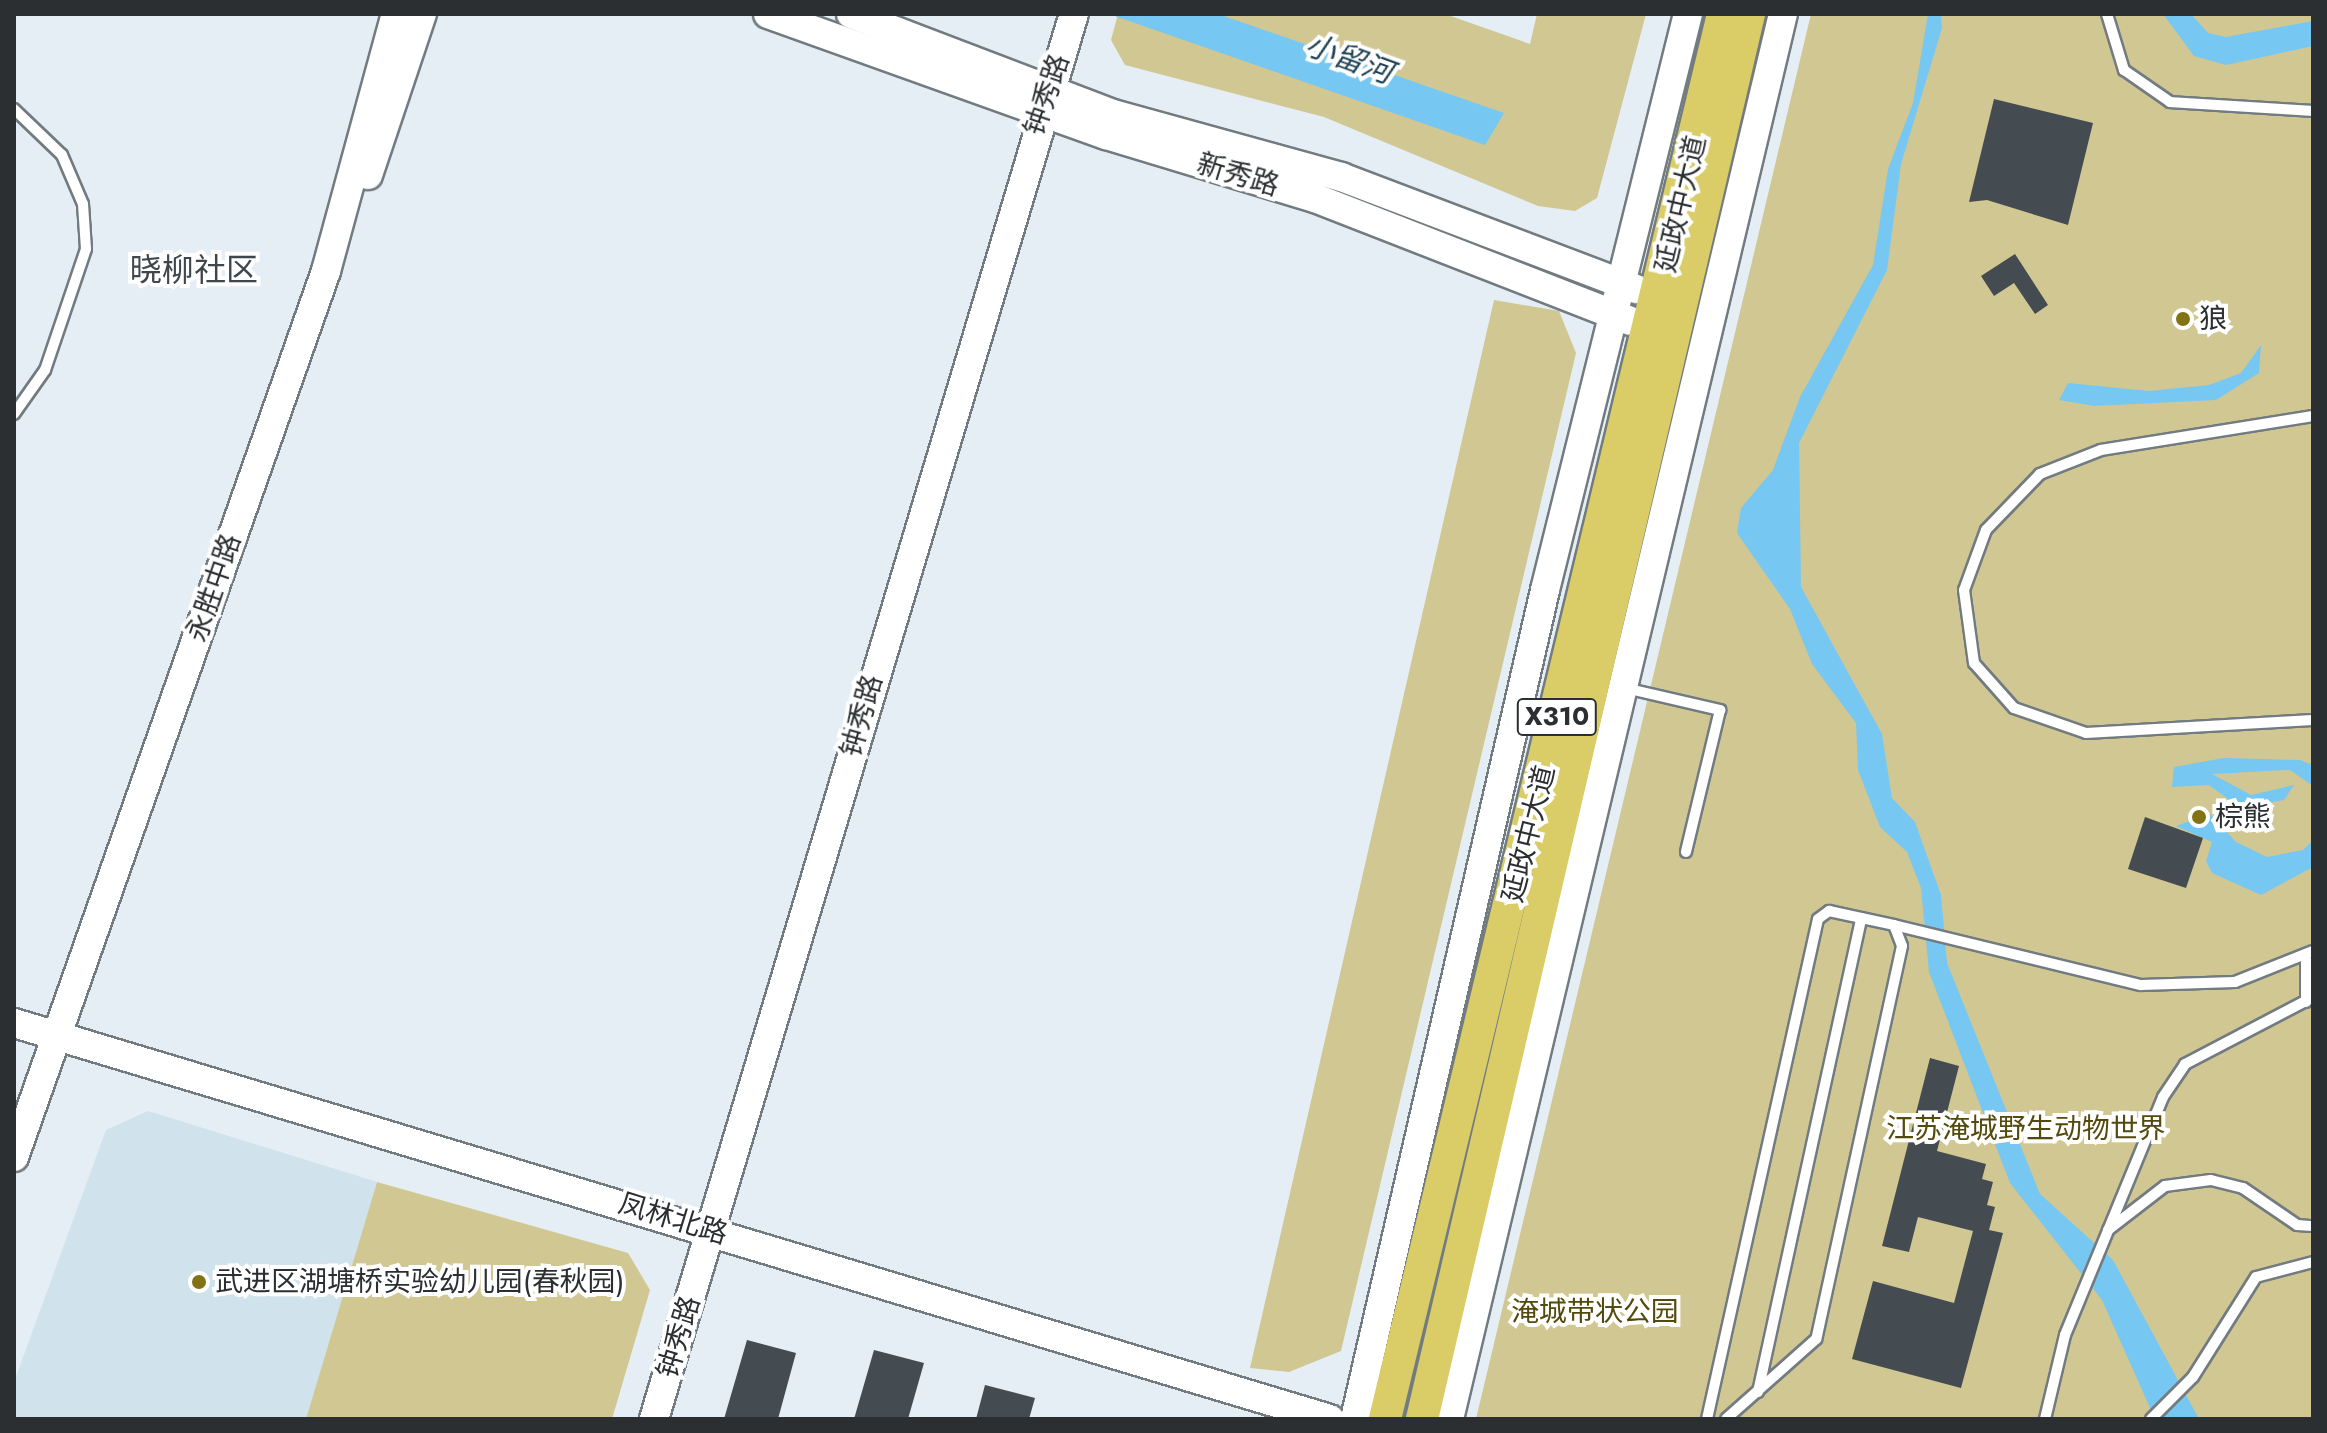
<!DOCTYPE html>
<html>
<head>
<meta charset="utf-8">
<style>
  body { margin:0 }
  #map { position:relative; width:2327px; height:1433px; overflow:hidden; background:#e4eef4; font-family:Jost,"Noto Sans SC",sans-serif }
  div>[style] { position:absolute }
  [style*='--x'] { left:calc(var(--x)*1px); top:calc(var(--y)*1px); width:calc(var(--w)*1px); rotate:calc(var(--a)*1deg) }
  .built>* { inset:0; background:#d0e2eb }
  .green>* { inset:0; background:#d1c793 }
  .water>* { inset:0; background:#76c7f1 }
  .building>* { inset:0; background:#444c51 }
  .roads { filter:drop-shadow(2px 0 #727b80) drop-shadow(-2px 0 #727b80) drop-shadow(0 2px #727b80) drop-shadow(0 -2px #727b80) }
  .lane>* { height:10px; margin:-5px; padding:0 5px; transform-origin:5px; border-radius:5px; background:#fff }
  .secondary>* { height:28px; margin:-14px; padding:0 14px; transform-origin:14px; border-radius:14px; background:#fff }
  .primary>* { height:32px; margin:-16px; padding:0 16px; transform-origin:16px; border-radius:16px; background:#dacc67 }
  .dots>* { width:22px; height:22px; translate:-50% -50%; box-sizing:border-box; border:4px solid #fff; border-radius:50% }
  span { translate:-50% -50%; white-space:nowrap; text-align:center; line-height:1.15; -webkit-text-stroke:8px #fff; paint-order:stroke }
  .shield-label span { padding:2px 6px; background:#fff; border:2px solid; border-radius:6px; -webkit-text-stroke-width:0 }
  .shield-label { font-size:26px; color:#2b2f31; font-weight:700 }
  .street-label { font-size:28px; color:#2b2f31 }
  .poi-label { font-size:28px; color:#2b2f31 }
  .left { translate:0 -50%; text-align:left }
  .park-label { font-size:28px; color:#544a0d }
  .water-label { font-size:30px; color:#1f4355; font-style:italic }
  .quarter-label { font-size:32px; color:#3f474c }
  .frame { position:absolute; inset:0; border:16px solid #2b2f31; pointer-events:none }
</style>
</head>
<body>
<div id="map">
  <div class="built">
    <i style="clip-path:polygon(148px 1111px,377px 1182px,306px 1419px,14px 1419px,14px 1382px,106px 1130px)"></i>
  </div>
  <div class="green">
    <i style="clip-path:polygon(1118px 14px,1445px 14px,1530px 44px,1537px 14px,1646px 14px,1597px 198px,1575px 211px,1538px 206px,1324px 117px,1125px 65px,1111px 40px)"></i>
    <i style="clip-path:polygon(1811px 14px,2313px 14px,2313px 1419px,1476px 1419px)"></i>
    <i style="clip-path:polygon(1494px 300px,1559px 311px,1576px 353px,1341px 1351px,1289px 1372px,1250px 1368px)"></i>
    <i style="clip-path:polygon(377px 1182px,628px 1253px,650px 1290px,612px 1419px,306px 1419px)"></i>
  </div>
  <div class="water">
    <i style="clip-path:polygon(1109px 14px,1218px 14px,1504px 113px,1485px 145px)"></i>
    <i style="clip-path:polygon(1928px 14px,1941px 14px,1942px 28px,1901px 164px,1887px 270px,1799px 443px,1801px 587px,1882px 734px,1892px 798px,1915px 822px,1941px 895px,1947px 963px,2040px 1194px,2113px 1260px,2199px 1419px,2155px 1419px,2102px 1300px,2010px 1183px,1929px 972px,1921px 888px,1907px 852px,1880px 827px,1858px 770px,1856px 723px,1812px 664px,1790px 609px,1737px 533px,1741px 508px,1773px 470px,1800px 397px,1873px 265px,1888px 169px,1913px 103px)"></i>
    <i style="clip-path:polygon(2163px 14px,2191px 14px,2208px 33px,2226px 37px,2313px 21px,2313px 46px,2226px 65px,2194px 56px)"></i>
    <i style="clip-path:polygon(2261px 345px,2259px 373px,2216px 400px,2094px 406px,2059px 400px,2068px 383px,2149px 391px,2209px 385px,2241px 373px)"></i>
    <i style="clip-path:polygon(2224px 758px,2300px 760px,2313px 765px,2313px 786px,2290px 770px,2212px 774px,2251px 795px,2294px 785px,2284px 800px,2257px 805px,2236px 805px,2209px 785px,2172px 787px,2174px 767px)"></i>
    <i style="clip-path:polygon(2210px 814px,2236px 842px,2267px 857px,2303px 850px,2313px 840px,2313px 867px,2261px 895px,2212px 873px,2206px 861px,2212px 842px,2176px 826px)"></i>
  </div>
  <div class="building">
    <i style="clip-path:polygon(1994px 99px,2093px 123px,2068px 225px,1987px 200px,1969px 202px)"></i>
    <i style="clip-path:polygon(2015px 254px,2048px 305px,2035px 314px,2014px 283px,1994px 296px,1981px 276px)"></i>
    <i style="clip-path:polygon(2145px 817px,2203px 838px,2186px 888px,2128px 869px)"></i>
    <i style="clip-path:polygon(1930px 1058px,1959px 1066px,1937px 1151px,1986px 1164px,1982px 1179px,1993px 1182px,1987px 1205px,1995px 1207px,1989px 1230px,2003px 1233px,1961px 1388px,1852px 1359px,1873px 1281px,1954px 1303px,1973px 1231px,1918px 1217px,1909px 1252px,1882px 1246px)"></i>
    <i style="clip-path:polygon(747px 1340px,796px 1353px,778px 1419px,724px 1419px)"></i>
    <i style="clip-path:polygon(874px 1350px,924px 1363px,908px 1419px,854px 1419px)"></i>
    <i style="clip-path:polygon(985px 1385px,1035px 1398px,1029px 1419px,976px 1419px)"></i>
  </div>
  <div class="roads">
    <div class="lane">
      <i style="--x:2107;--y:14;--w:59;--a:73.1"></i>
      <i style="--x:2124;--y:70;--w:56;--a:34.8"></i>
      <i style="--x:2170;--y:102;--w:143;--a:3.6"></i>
      <i style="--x:14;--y:109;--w:66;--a:43.8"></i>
      <i style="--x:62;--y:155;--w:53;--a:66.8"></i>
      <i style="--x:83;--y:204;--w:45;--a:86.2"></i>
      <i style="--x:86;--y:249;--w:128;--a:108.7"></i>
      <i style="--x:45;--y:370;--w:54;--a:125.2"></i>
      <i style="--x:2313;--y:416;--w:215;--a:170.9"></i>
      <i style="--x:2101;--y:450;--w:66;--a:158.5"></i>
      <i style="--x:2040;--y:474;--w:78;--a:134"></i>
      <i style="--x:1986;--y:530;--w:64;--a:110.1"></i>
      <i style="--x:1964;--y:590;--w:74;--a:82.2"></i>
      <i style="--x:1974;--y:663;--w:60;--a:48.4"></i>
      <i style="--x:2014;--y:708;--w:76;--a:19.1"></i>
      <i style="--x:2086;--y:733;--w:227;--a:-3.3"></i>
      <i style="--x:1625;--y:688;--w:98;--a:13"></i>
      <i style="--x:1720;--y:710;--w:146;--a:103.5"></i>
      <i style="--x:1894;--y:925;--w:254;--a:13.7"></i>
      <i style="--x:2141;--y:985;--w:94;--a:-1.8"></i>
      <i style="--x:2235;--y:982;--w:84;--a:-21.7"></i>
      <i style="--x:2306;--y:959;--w:43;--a:90"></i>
      <i style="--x:2108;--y:1230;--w:72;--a:-37.7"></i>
      <i style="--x:2165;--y:1186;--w:46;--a:-7.4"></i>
      <i style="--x:2211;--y:1180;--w:33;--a:14"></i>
      <i style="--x:2243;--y:1188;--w:65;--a:34.4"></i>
      <i style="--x:2297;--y:1225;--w:16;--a:4"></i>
      <i style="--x:1758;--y:1392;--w:485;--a:-77.7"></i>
      <i style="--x:1707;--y:1419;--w:512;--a:-77.48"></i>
      <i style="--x:1818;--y:919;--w:14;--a:-36"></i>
      <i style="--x:1829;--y:911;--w:66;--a:12.2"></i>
      <i style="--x:1894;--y:925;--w:22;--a:69"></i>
      <i style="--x:1902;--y:946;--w:402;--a:102.3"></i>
      <i style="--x:1816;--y:1339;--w:120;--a:138.4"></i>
      <i style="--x:2045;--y:1419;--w:86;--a:-76.6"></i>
      <i style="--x:2065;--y:1335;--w:257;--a:-67.6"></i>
      <i style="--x:2163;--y:1097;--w:40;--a:-56"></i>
      <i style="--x:2185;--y:1064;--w:144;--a:-27.6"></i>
      <i style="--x:2151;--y:1419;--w:59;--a:-45"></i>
      <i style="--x:2193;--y:1377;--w:118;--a:-57.8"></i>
      <i style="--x:2256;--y:1277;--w:59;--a:-14.7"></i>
    </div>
    <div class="secondary">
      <i style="--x:768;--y:14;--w:359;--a:19.7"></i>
      <i style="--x:1106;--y:135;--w:218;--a:16.8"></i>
      <i style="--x:1315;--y:198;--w:338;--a:21.3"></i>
      <i style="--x:851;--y:14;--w:280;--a:20.9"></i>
      <i style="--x:1113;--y:114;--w:237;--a:15.4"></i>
      <i style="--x:1341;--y:177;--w:316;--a:20.8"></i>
      <i style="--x:368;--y:175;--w:170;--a:-71.5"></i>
      <i style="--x:14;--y:1023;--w:1374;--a:16.75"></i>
      <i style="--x:14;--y:1157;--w:939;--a:-70.6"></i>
      <i style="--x:326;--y:271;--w:266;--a:-74.8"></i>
      <i style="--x:654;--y:1419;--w:1466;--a:-73.36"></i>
      <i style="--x:1355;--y:1419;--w:850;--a:-77.09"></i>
      <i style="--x:1545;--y:590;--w:593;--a:-76.06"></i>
      <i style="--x:1449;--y:1419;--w:1444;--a:-76.63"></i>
    </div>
    <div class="primary">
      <i style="--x:1385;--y:1419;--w:1445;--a:-76.47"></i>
      <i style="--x:1422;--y:1419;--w:1443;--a:-76.9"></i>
    </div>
  </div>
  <div class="dots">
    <i style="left:2183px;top:319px;background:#827214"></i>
    <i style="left:2199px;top:817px;background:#827214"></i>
    <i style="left:199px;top:1282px;background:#827214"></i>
  </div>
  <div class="shield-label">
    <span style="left:1557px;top:717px">X310</span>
  </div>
  <div class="street-label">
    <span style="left:1047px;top:95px;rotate:-71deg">钟秀路</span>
    <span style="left:1238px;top:175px;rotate:17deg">新秀路</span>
    <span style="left:1681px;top:204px;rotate:-77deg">延政中大道</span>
    <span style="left:214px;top:588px;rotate:-71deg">永胜中路</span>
    <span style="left:862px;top:716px;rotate:-74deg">钟秀路</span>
    <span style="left:1529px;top:834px;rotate:-76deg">延政中大道</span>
    <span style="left:673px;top:1219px;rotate:17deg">凤林北路</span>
    <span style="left:679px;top:1337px;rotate:-73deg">钟秀路</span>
  </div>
  <div class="poi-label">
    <span class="left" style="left:2199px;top:319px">狼</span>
    <span class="left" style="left:2215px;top:817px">棕熊</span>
    <span class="left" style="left:215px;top:1282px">武进区湖塘桥实验幼儿园(春秋园)</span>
  </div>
  <div class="park-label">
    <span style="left:2026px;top:1129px">江苏淹城野生动物世界</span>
    <span style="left:1595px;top:1312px">淹城带状公园</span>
  </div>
  <div class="water-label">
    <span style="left:1349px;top:59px;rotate:20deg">小留河</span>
  </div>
  <div class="quarter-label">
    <span style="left:194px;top:270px">晓柳社区</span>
  </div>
  <div class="frame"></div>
</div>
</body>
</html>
